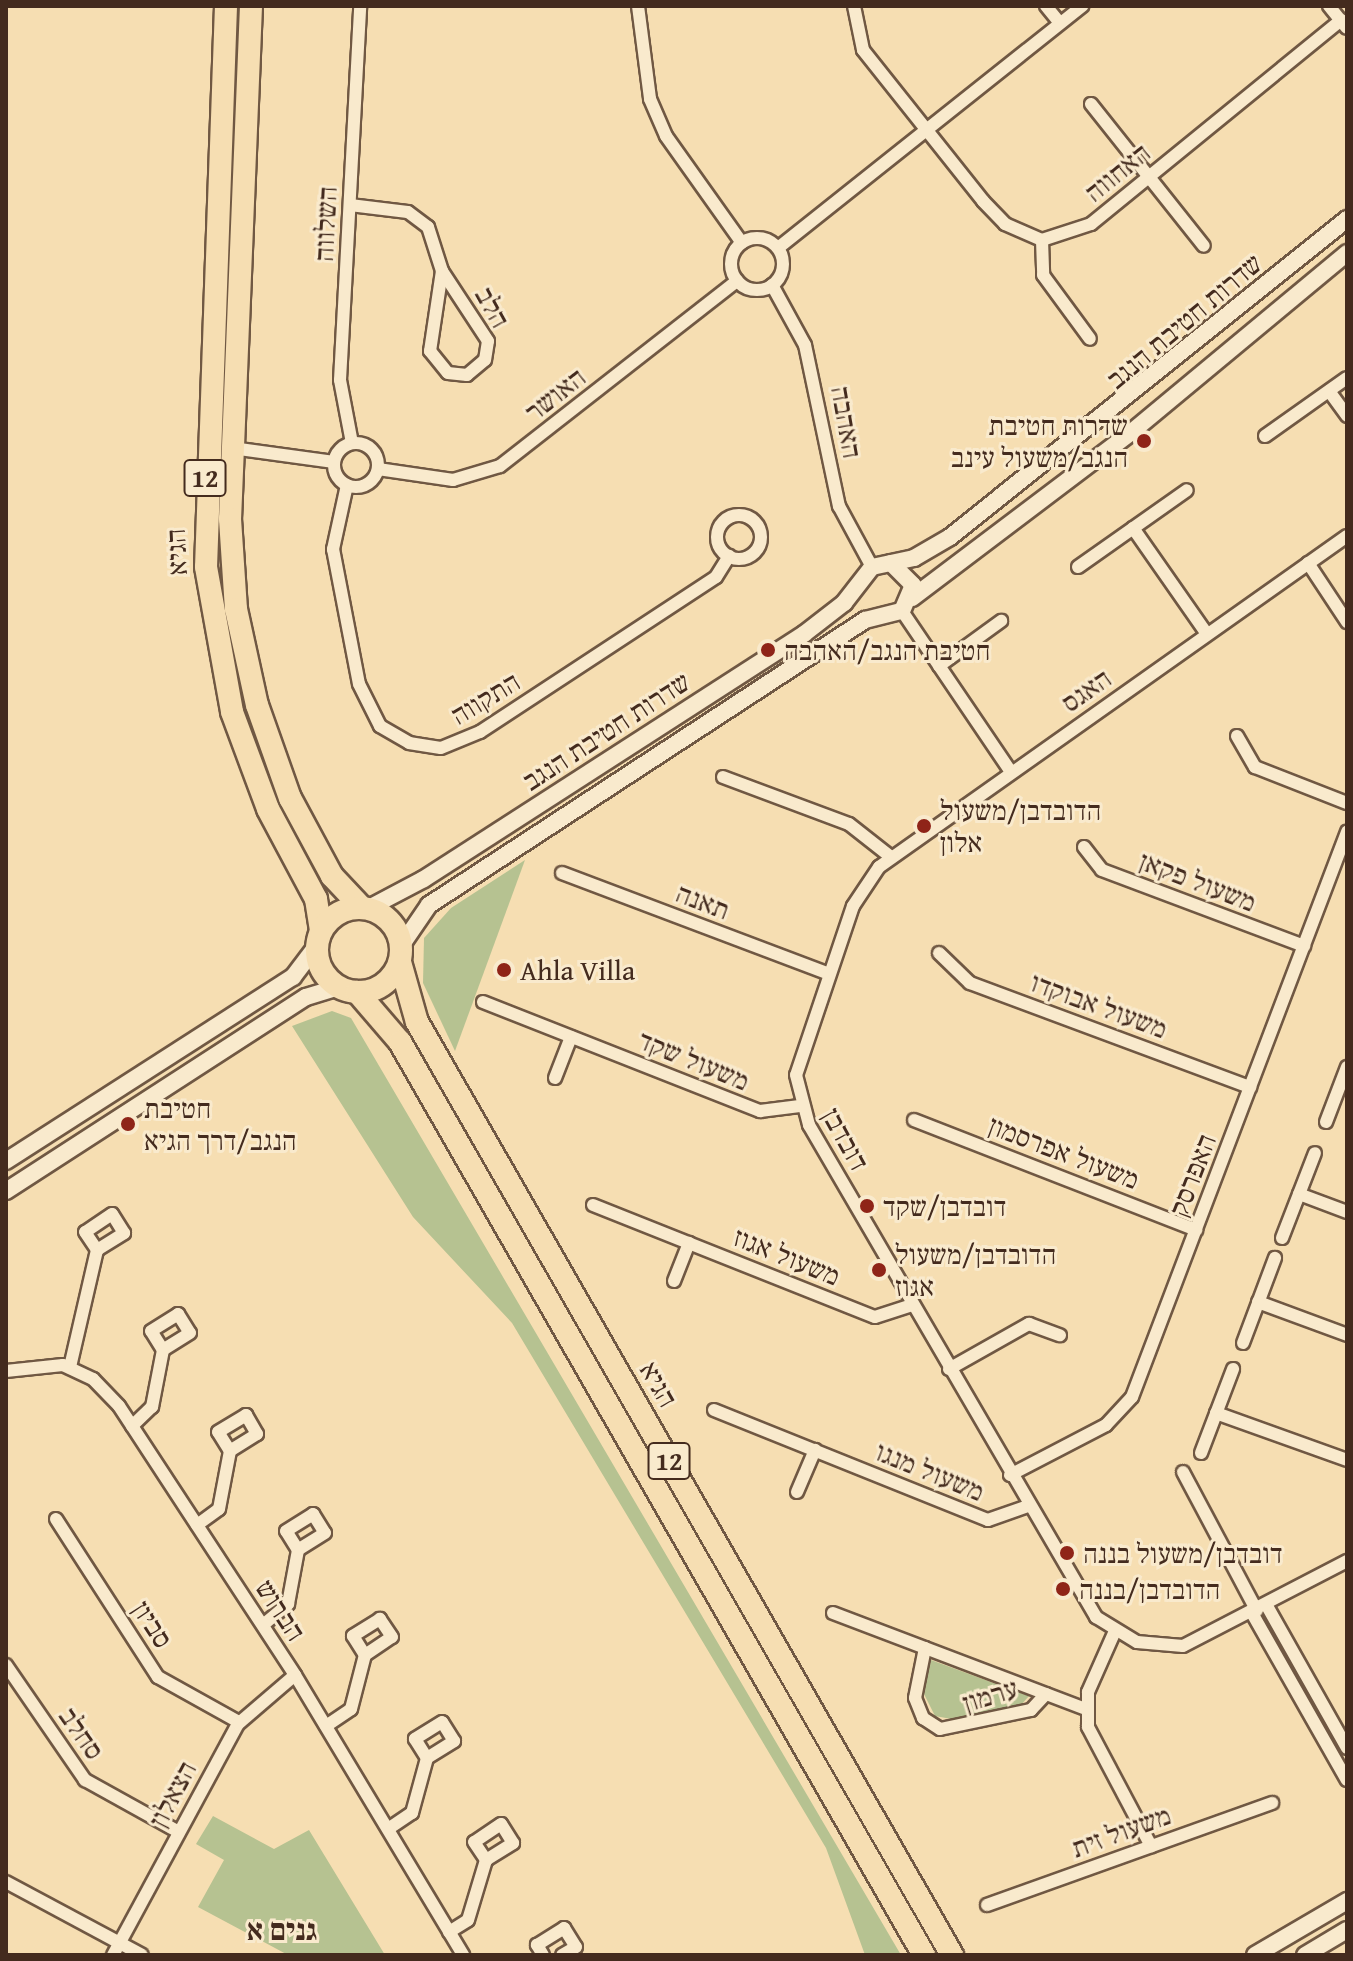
<!DOCTYPE html>
<html>
<head>
<meta charset="utf-8">
<style>
  body { margin:0 }
  #map { position:relative; width:1353px; height:1961px; overflow:hidden; background:#f6deb2; font-family:"Gentium Book Plus","Frank Ruhl Libre",serif }
  div>[style] { position:absolute }
  [style*='--x'] { left:calc(var(--x)*1px); top:calc(var(--y)*1px); width:calc(var(--w)*1px); rotate:calc(var(--a)*1deg) }
  .green>* { inset:0; background:#b6c291 }
  .roads { filter:drop-shadow(2px 0 #705843) drop-shadow(-2px 0 #705843) drop-shadow(0 2px #705843) drop-shadow(0 -2px #705843) }
  .street>* { height:12px; margin:-6px; padding:0 6px; transform-origin:6px; border-radius:6px; background:#f9eacd }
  .street>.ring { margin:-6px; padding:0; box-sizing:content-box; background:none; border:12px solid #f9eacd; border-radius:50% }
  .secondary>* { height:16px; margin:-8px; padding:0 8px; transform-origin:8px; border-radius:8px; background:#f9eacd }
  .highway>* { height:22px; margin:-11px; padding:0 11px; transform-origin:11px; border-radius:11px; background:#f6deb2 }
  .highway>.ring { margin:-11px; padding:0; box-sizing:content-box; background:none; border:22px solid #f6deb2; border-radius:50% }
  .dots>* { width:22px; height:22px; translate:-50% -50%; box-sizing:border-box; border:4px solid #f9eacd; border-radius:50% }
  span { translate:-50% -50%; white-space:nowrap; text-align:center; line-height:1.15; -webkit-text-stroke:6px #f9eacd; paint-order:stroke }
  .shield-label span { padding:2px 6px; background:#f9eacd; border:2px solid; border-radius:6px; -webkit-text-stroke-width:0 }
  .shield-label { font-size:26px; color:#442b1e; font-weight:700 }
  .street-label { font-size:28px; color:#442b1e }
  .poi-label { font-size:28px; color:#442b1e }
  .right { translate:-100% -50%; text-align:right }
  .left { translate:0 -50%; text-align:left }
  .neighbourhood-label { font-size:30px; color:#442b1e; font-weight:700 }
  .frame { position:absolute; inset:0; border:8px solid #442b1e; pointer-events:none }
</style>
</head>
<body>
<div id="map">
  <div class="green">
    <i style="clip-path:polygon(525px 860px,455px 1051px,423px 983px,424px 938px,451px 908px)"></i>
    <i style="clip-path:polygon(332px 1011px,351px 1018px,901px 1955px,865px 1955px,826px 1848px,512px 1323px,413px 1217px,292px 1026px)"></i>
    <i style="clip-path:polygon(931px 1660px,1029px 1696px,1021px 1705px,962px 1721px,935px 1716px,923px 1692px)"></i>
    <i style="clip-path:polygon(213px 1816px,274px 1849px,309px 1830px,385px 1955px,288px 1955px,198px 1907px,224px 1860px,196px 1844px)"></i>
  </div>
  <div class="roads">
    <div class="street">
      <i style="--x:638;--y:6;--w:94;--a:82.6"></i>
      <i style="--x:650;--y:99;--w:40;--a:66.6"></i>
      <i style="--x:666;--y:136;--w:131;--a:54.6"></i>
      <i style="--x:854;--y:6;--w:45;--a:78.4"></i>
      <i style="--x:863;--y:50;--w:193;--a:51.5"></i>
      <i style="--x:983;--y:201;--w:32;--a:46"></i>
      <i style="--x:1005;--y:224;--w:40;--a:23.4"></i>
      <i style="--x:1042;--y:240;--w:52;--a:-18.1"></i>
      <i style="--x:1091;--y:224;--w:323;--a:-39.2"></i>
      <i style="--x:1046;--y:6;--w:22;--a:51"></i>
      <i style="--x:1329;--y:6;--w:28;--a:51"></i>
      <i style="--x:1091;--y:104;--w:181;--a:51.5"></i>
      <i style="--x:350;--y:205;--w:58;--a:6.9"></i>
      <i style="--x:408;--y:212;--w:25;--a:37"></i>
      <i style="--x:428;--y:227;--w:46;--a:72.3"></i>
      <i style="--x:442;--y:271;--w:81;--a:98.5"></i>
      <i style="--x:430;--y:351;--w:28;--a:51"></i>
      <i style="--x:448;--y:373;--w:19;--a:6"></i>
      <i style="--x:467;--y:375;--w:23;--a:-40"></i>
      <i style="--x:485;--y:360;--w:19;--a:-81"></i>
      <i style="--x:488;--y:341;--w:84;--a:-123.3"></i>
      <i class="ring" style="left:731px;top:238px;width:40px;height:40px"></i>
      <i style="--x:1042;--y:240;--w:35;--a:88"></i>
      <i style="--x:1043;--y:275;--w:79;--a:53.7"></i>
      <i style="--x:778;--y:248;--w:389;--a:-38.5"></i>
      <i style="--x:772;--y:285;--w:68;--a:61.2"></i>
      <i style="--x:805;--y:345;--w:165;--a:78.1"></i>
      <i style="--x:839;--y:506;--w:69;--a:61.6"></i>
      <i style="--x:1329;--y:391;--w:31;--a:54"></i>
      <i style="--x:1265;--y:436;--w:100;--a:-35.3"></i>
      <i class="ring" style="left:334px;top:443px;width:32px;height:32px"></i>
      <i style="--x:352;--y:443;--w:64;--a:-100.8"></i>
      <i style="--x:340;--y:380;--w:375;--a:-86.9"></i>
      <i style="--x:232;--y:448;--w:103;--a:7.8"></i>
      <i style="--x:378;--y:469;--w:76;--a:8.3"></i>
      <i style="--x:453;--y:480;--w:49;--a:-16.6"></i>
      <i style="--x:500;--y:466;--w:301;--a:-38"></i>
      <i style="--x:347;--y:485;--w:66;--a:102.3"></i>
      <i style="--x:333;--y:549;--w:137;--a:79.1"></i>
      <i style="--x:359;--y:684;--w:47;--a:63.4"></i>
      <i style="--x:380;--y:726;--w:34;--a:30"></i>
      <i style="--x:409;--y:743;--w:32;--a:9"></i>
      <i style="--x:441;--y:748;--w:42;--a:-22.3"></i>
      <i style="--x:480;--y:732;--w:282;--a:-33.3"></i>
      <i style="--x:716;--y:577;--w:25;--a:-58"></i>
      <i class="ring" style="left:717px;top:515px;width:32px;height:32px"></i>
      <i style="--x:1133;--y:528;--w:129;--a:55.1"></i>
      <i style="--x:1347;--y:536;--w:573;--a:144.73"></i>
      <i style="--x:879;--y:867;--w:47;--a:123.7"></i>
      <i style="--x:853;--y:906;--w:178;--a:108.6"></i>
      <i style="--x:796;--y:1075;--w:52;--a:75.4"></i>
      <i style="--x:809;--y:1125;--w:570;--a:59.74"></i>
      <i style="--x:1096;--y:1617;--w:48;--a:31.4"></i>
      <i style="--x:1137;--y:1642;--w:46;--a:5"></i>
      <i style="--x:1183;--y:1646;--w:185;--a:-27.4"></i>
      <i style="--x:1308;--y:563;--w:71;--a:56.5"></i>
      <i style="--x:1078;--y:567;--w:133;--a:-35.2"></i>
      <i style="--x:902;--y:611;--w:194;--a:55.9"></i>
      <i style="--x:939;--y:666;--w:77;--a:-36"></i>
      <i style="--x:1237;--y:736;--w:36;--a:60"></i>
      <i style="--x:1255;--y:767;--w:99;--a:21.4"></i>
      <i style="--x:723;--y:777;--w:134;--a:20.5"></i>
      <i style="--x:849;--y:824;--w:53;--a:38.2"></i>
      <i style="--x:1084;--y:847;--w:29;--a:52"></i>
      <i style="--x:1102;--y:870;--w:216;--a:20.6"></i>
      <i style="--x:562;--y:873;--w:283;--a:20.7"></i>
      <i style="--x:939;--y:953;--w:43;--a:44.1"></i>
      <i style="--x:970;--y:983;--w:299;--a:20.4"></i>
      <i style="--x:483;--y:1002;--w:298;--a:21.5"></i>
      <i style="--x:760;--y:1111;--w:40;--a:-7.1"></i>
      <i style="--x:555;--y:1078;--w:44;--a:-68.7"></i>
      <i style="--x:914;--y:1120;--w:303;--a:21.3"></i>
      <i style="--x:1326;--y:1122;--w:59;--a:-69.1"></i>
      <i style="--x:1299;--y:1194;--w:51;--a:20.6"></i>
      <i style="--x:593;--y:1205;--w:303;--a:21.7"></i>
      <i style="--x:875;--y:1317;--w:39;--a:-18"></i>
      <i style="--x:1282;--y:1238;--w:91;--a:-68.8"></i>
      <i style="--x:674;--y:1281;--w:41;--a:-68.5"></i>
      <i style="--x:1258;--y:1302;--w:95;--a:20.3"></i>
      <i style="--x:1243;--y:1343;--w:91;--a:-69.4"></i>
      <i style="--x:70;--y:1367;--w:120;--a:-77"></i>
      <i style="--x:97;--y:1250;--w:32;--a:-32"></i>
      <i style="--x:124;--y:1233;--w:22;--a:-122"></i>
      <i style="--x:112;--y:1214;--w:32;--a:146"></i>
      <i style="--x:85;--y:1232;--w:22;--a:56"></i>
      <i style="--x:949;--y:1369;--w:92;--a:-29.4"></i>
      <i style="--x:1029;--y:1324;--w:33;--a:20"></i>
      <i style="--x:6;--y:1371;--w:57;--a:-6"></i>
      <i style="--x:63;--y:1365;--w:33;--a:25"></i>
      <i style="--x:93;--y:1379;--w:37;--a:46"></i>
      <i style="--x:119;--y:1406;--w:321;--a:56.8"></i>
      <i style="--x:295;--y:1675;--w:327;--a:59"></i>
      <i style="--x:714;--y:1410;--w:295;--a:21.9"></i>
      <i style="--x:988;--y:1520;--w:42;--a:-19.3"></i>
      <i style="--x:1216;--y:1413;--w:139;--a:19.7"></i>
      <i style="--x:132;--y:1426;--w:28;--a:-44"></i>
      <i style="--x:152;--y:1407;--w:58;--a:-79.1"></i>
      <i style="--x:163;--y:1350;--w:22;--a:-122"></i>
      <i style="--x:151;--y:1331;--w:32;--a:-32"></i>
      <i style="--x:178;--y:1314;--w:22;--a:58"></i>
      <i style="--x:190;--y:1333;--w:32;--a:148"></i>
      <i style="--x:1201;--y:1453;--w:90;--a:-69.1"></i>
      <i style="--x:1183;--y:1472;--w:157;--a:62"></i>
      <i style="--x:1010;--y:1475;--w:108;--a:-27.5"></i>
      <i style="--x:1106;--y:1425;--w:38;--a:-47"></i>
      <i style="--x:1132;--y:1397;--w:605;--a:-69.17"></i>
      <i style="--x:797;--y:1492;--w:46;--a:-66.8"></i>
      <i style="--x:56;--y:1519;--w:188;--a:57.2"></i>
      <i style="--x:158;--y:1677;--w:93;--a:29.1"></i>
      <i style="--x:197;--y:1525;--w:27;--a:-36"></i>
      <i style="--x:219;--y:1509;--w:59;--a:-79.3"></i>
      <i style="--x:230;--y:1451;--w:22;--a:-122"></i>
      <i style="--x:218;--y:1432;--w:33;--a:-31"></i>
      <i style="--x:246;--y:1415;--w:22;--a:60"></i>
      <i style="--x:257;--y:1434;--w:32;--a:148"></i>
      <i style="--x:1267;--y:1606;--w:163;--a:60.6"></i>
      <i style="--x:833;--y:1613;--w:271;--a:20.8"></i>
      <i style="--x:1252;--y:1613;--w:192;--a:60.4"></i>
      <i style="--x:263;--y:1625;--w:33;--a:-40"></i>
      <i style="--x:288;--y:1604;--w:55;--a:-79.5"></i>
      <i style="--x:298;--y:1550;--w:22;--a:-122"></i>
      <i style="--x:286;--y:1531;--w:32;--a:-32"></i>
      <i style="--x:313;--y:1514;--w:22;--a:58"></i>
      <i style="--x:325;--y:1533;--w:32;--a:148"></i>
      <i style="--x:1115;--y:1631;--w:67;--a:113.9"></i>
      <i style="--x:1088;--y:1692;--w:35;--a:90"></i>
      <i style="--x:1088;--y:1727;--w:135;--a:62.1"></i>
      <i style="--x:925;--y:1648;--w:51;--a:101.3"></i>
      <i style="--x:915;--y:1698;--w:22;--a:68"></i>
      <i style="--x:923;--y:1718;--w:20;--a:33"></i>
      <i style="--x:940;--y:1729;--w:93;--a:-11.8"></i>
      <i style="--x:1031;--y:1710;--w:22;--a:-47"></i>
      <i style="--x:6;--y:1665;--w:140;--a:55.5"></i>
      <i style="--x:85;--y:1780;--w:107;--a:29"></i>
      <i style="--x:326;--y:1726;--w:30;--a:-34"></i>
      <i style="--x:351;--y:1709;--w:56;--a:-75.5"></i>
      <i style="--x:365;--y:1655;--w:32;--a:-34"></i>
      <i style="--x:392;--y:1637;--w:22;--a:-124"></i>
      <i style="--x:380;--y:1619;--w:32;--a:148"></i>
      <i style="--x:353;--y:1636;--w:22;--a:58"></i>
      <i style="--x:388;--y:1829;--w:29;--a:-34"></i>
      <i style="--x:412;--y:1813;--w:57;--a:-74.7"></i>
      <i style="--x:427;--y:1758;--w:32;--a:-32"></i>
      <i style="--x:454;--y:1741;--w:22;--a:-122"></i>
      <i style="--x:442;--y:1722;--w:32;--a:148"></i>
      <i style="--x:415;--y:1739;--w:22;--a:58"></i>
      <i style="--x:6;--y:1882;--w:154;--a:28.2"></i>
      <i style="--x:987;--y:1905;--w:303;--a:-19.7"></i>
      <i style="--x:449;--y:1932;--w:22;--a:-32"></i>
      <i style="--x:468;--y:1920;--w:63;--a:-73.3"></i>
      <i style="--x:486;--y:1860;--w:32;--a:-32"></i>
      <i style="--x:513;--y:1843;--w:22;--a:-122"></i>
      <i style="--x:501;--y:1824;--w:32;--a:146"></i>
      <i style="--x:474;--y:1842;--w:22;--a:56"></i>
      <i style="--x:113;--y:1955;--w:263;--a:-61.6"></i>
      <i style="--x:238;--y:1724;--w:75;--a:-40.7"></i>
      <i style="--x:543;--y:1955;--w:12;--a:-121"></i>
      <i style="--x:537;--y:1945;--w:32;--a:-32"></i>
      <i style="--x:564;--y:1928;--w:22;--a:58"></i>
      <i style="--x:576;--y:1947;--w:16;--a:150"></i>
    </div>
    <div class="secondary">
      <i style="--x:912;--y:598;--w:278;--a:-37.1"></i>
      <i style="--x:1134;--y:430;--w:277;--a:-39.7"></i>
      <i style="--x:367;--y:909;--w:64;--a:-27.8"></i>
      <i style="--x:424;--y:879;--w:452;--a:-32.8"></i>
      <i style="--x:804;--y:634;--w:51;--a:-37.8"></i>
      <i style="--x:844;--y:603;--w:46;--a:-52.1"></i>
      <i style="--x:872;--y:567;--w:43;--a:-12.1"></i>
      <i style="--x:914;--y:558;--w:42;--a:-30.3"></i>
      <i style="--x:950;--y:537;--w:509;--a:-38.69"></i>
      <i style="--x:401;--y:946;--w:50;--a:-55.7"></i>
      <i style="--x:429;--y:905;--w:521;--a:-33.17"></i>
      <i style="--x:865;--y:620;--w:38;--a:-14"></i>
      <i style="--x:902;--y:611;--w:28;--a:-67"></i>
      <i style="--x:913;--y:585;--w:31;--a:-135"></i>
      <i style="--x:6;--y:1161;--w:341;--a:-32.7"></i>
      <i style="--x:293;--y:977;--w:39;--a:-53"></i>
      <i style="--x:6;--y:1191;--w:357;--a:-32.9"></i>
      <i style="--x:306;--y:997;--w:34;--a:-17"></i>
      <i style="--x:1255;--y:1955;--w:107;--a:-30.4"></i>
      <i style="--x:1305;--y:1955;--w:49;--a:-30.8"></i>
    </div>
    <div class="highway">
      <i style="--x:226;--y:6;--w:561;--a:92.04"></i>
      <i style="--x:206;--y:567;--w:147;--a:79.8"></i>
      <i style="--x:232;--y:712;--w:103;--a:69.6"></i>
      <i style="--x:268;--y:809;--w:102;--a:61.9"></i>
      <i style="--x:316;--y:899;--w:31;--a:81"></i>
      <i style="--x:251;--y:6;--w:513;--a:92.34"></i>
      <i style="--x:230;--y:519;--w:90;--a:86.2"></i>
      <i style="--x:236;--y:609;--w:98;--a:77.7"></i>
      <i style="--x:257;--y:705;--w:99;--a:70.5"></i>
      <i style="--x:290;--y:798;--w:89;--a:61.7"></i>
      <i style="--x:332;--y:876;--w:44;--a:46.8"></i>
      <i class="ring" style="left:317px;top:908px;width:62px;height:62px"></i>
      <i style="--x:400;--y:962;--w:62;--a:74.2"></i>
      <i style="--x:417;--y:1022;--w:1076;--a:60.17"></i>
      <i style="--x:357;--y:992;--w:66;--a:49.3"></i>
      <i style="--x:400;--y:1042;--w:1053;--a:60.15"></i>
    </div>
  </div>
  <div class="dots">
    <i style="left:1144px;top:441px;background:#8f2418"></i>
    <i style="left:768px;top:650px;background:#8f2418"></i>
    <i style="left:924px;top:826px;background:#8f2418"></i>
    <i style="left:504px;top:970px;background:#8f2418"></i>
    <i style="left:128px;top:1124px;background:#8f2418"></i>
    <i style="left:867px;top:1206px;background:#8f2418"></i>
    <i style="left:879px;top:1270px;background:#8f2418"></i>
    <i style="left:1067px;top:1553px;background:#8f2418"></i>
    <i style="left:1063px;top:1589px;background:#8f2418"></i>
  </div>
  <div class="shield-label">
    <span style="left:205px;top:478px">12</span>
    <span style="left:669px;top:1461px">12</span>
  </div>
  <div class="street-label">
    <span style="left:1117px;top:172px;rotate:-39deg">האחווה</span>
    <span style="left:325px;top:224px;rotate:-87deg">השלווה</span>
    <span style="left:493px;top:307px;rotate:61deg">הלב</span>
    <span style="left:1184px;top:321px;rotate:-40deg">שדרות חטיבת הנגב</span>
    <span style="left:555px;top:394px;rotate:-38deg">האושר</span>
    <span style="left:847px;top:422px;rotate:80deg">האהבה</span>
    <span style="left:176px;top:552px;rotate:-93deg">הגיא</span>
    <span style="left:1086px;top:690px;rotate:-35deg">האגס</span>
    <span style="left:485px;top:698px;rotate:-31deg">התקווה</span>
    <span style="left:606px;top:731px;rotate:-33deg">שדרות חטיבת הנגב</span>
    <span style="left:1198px;top:881px;rotate:21deg">משעול פקאן</span>
    <span style="left:703px;top:901px;rotate:21deg">תאנה</span>
    <span style="left:1099px;top:1005px;rotate:20deg">משעול אבוקדו</span>
    <span style="left:694px;top:1060px;rotate:22deg">משעול שקד</span>
    <span style="left:846px;top:1139px;rotate:61deg">דובדבן</span>
    <span style="left:1064px;top:1152px;rotate:21deg">משעול אפרסמון</span>
    <span style="left:1192px;top:1175px;rotate:-69deg">האפרסק</span>
    <span style="left:787px;top:1256px;rotate:22deg">משעול אגוז</span>
    <span style="left:659px;top:1384px;rotate:60deg">הגיא</span>
    <span style="left:930px;top:1471px;rotate:22deg">משעול מנגו</span>
    <span style="left:281px;top:1610px;rotate:57deg">הברוש</span>
    <span style="left:153px;top:1624px;rotate:57deg">סביון</span>
    <span style="left:990px;top:1695px;rotate:-17deg">ערמון</span>
    <span style="left:82px;top:1733px;rotate:55deg">סחלב</span>
    <span style="left:172px;top:1794px;rotate:-62deg">הצאלון</span>
    <span style="left:1121px;top:1831px;rotate:-20deg">משעול זית</span>
  </div>
  <div class="poi-label">
    <span class="right" style="left:1128px;top:441px">שדרות חטיבת<br>הנגב/משעול עינב</span>
    <span class="left" style="left:784px;top:650px">חטיבת הנגב/האהבה</span>
    <span class="left" style="left:940px;top:826px">הדובדבן/משעול<br>אלון</span>
    <span class="left" style="left:520px;top:970px">Ahla Villa</span>
    <span class="left" style="left:144px;top:1124px">חטיבת<br>הנגב/דרך הגיא</span>
    <span class="left" style="left:883px;top:1206px">דובדבן/שקד</span>
    <span class="left" style="left:895px;top:1270px">הדובדבן/משעול<br>אגוז</span>
    <span class="left" style="left:1083px;top:1553px">דובדבן/משעול בננה</span>
    <span class="left" style="left:1079px;top:1589px">הדובדבן/בננה</span>
  </div>
  <div class="neighbourhood-label">
    <span style="left:282px;top:1929px">גנים א</span>
  </div>
  <div class="frame"></div>
</div>
</body>
</html>
